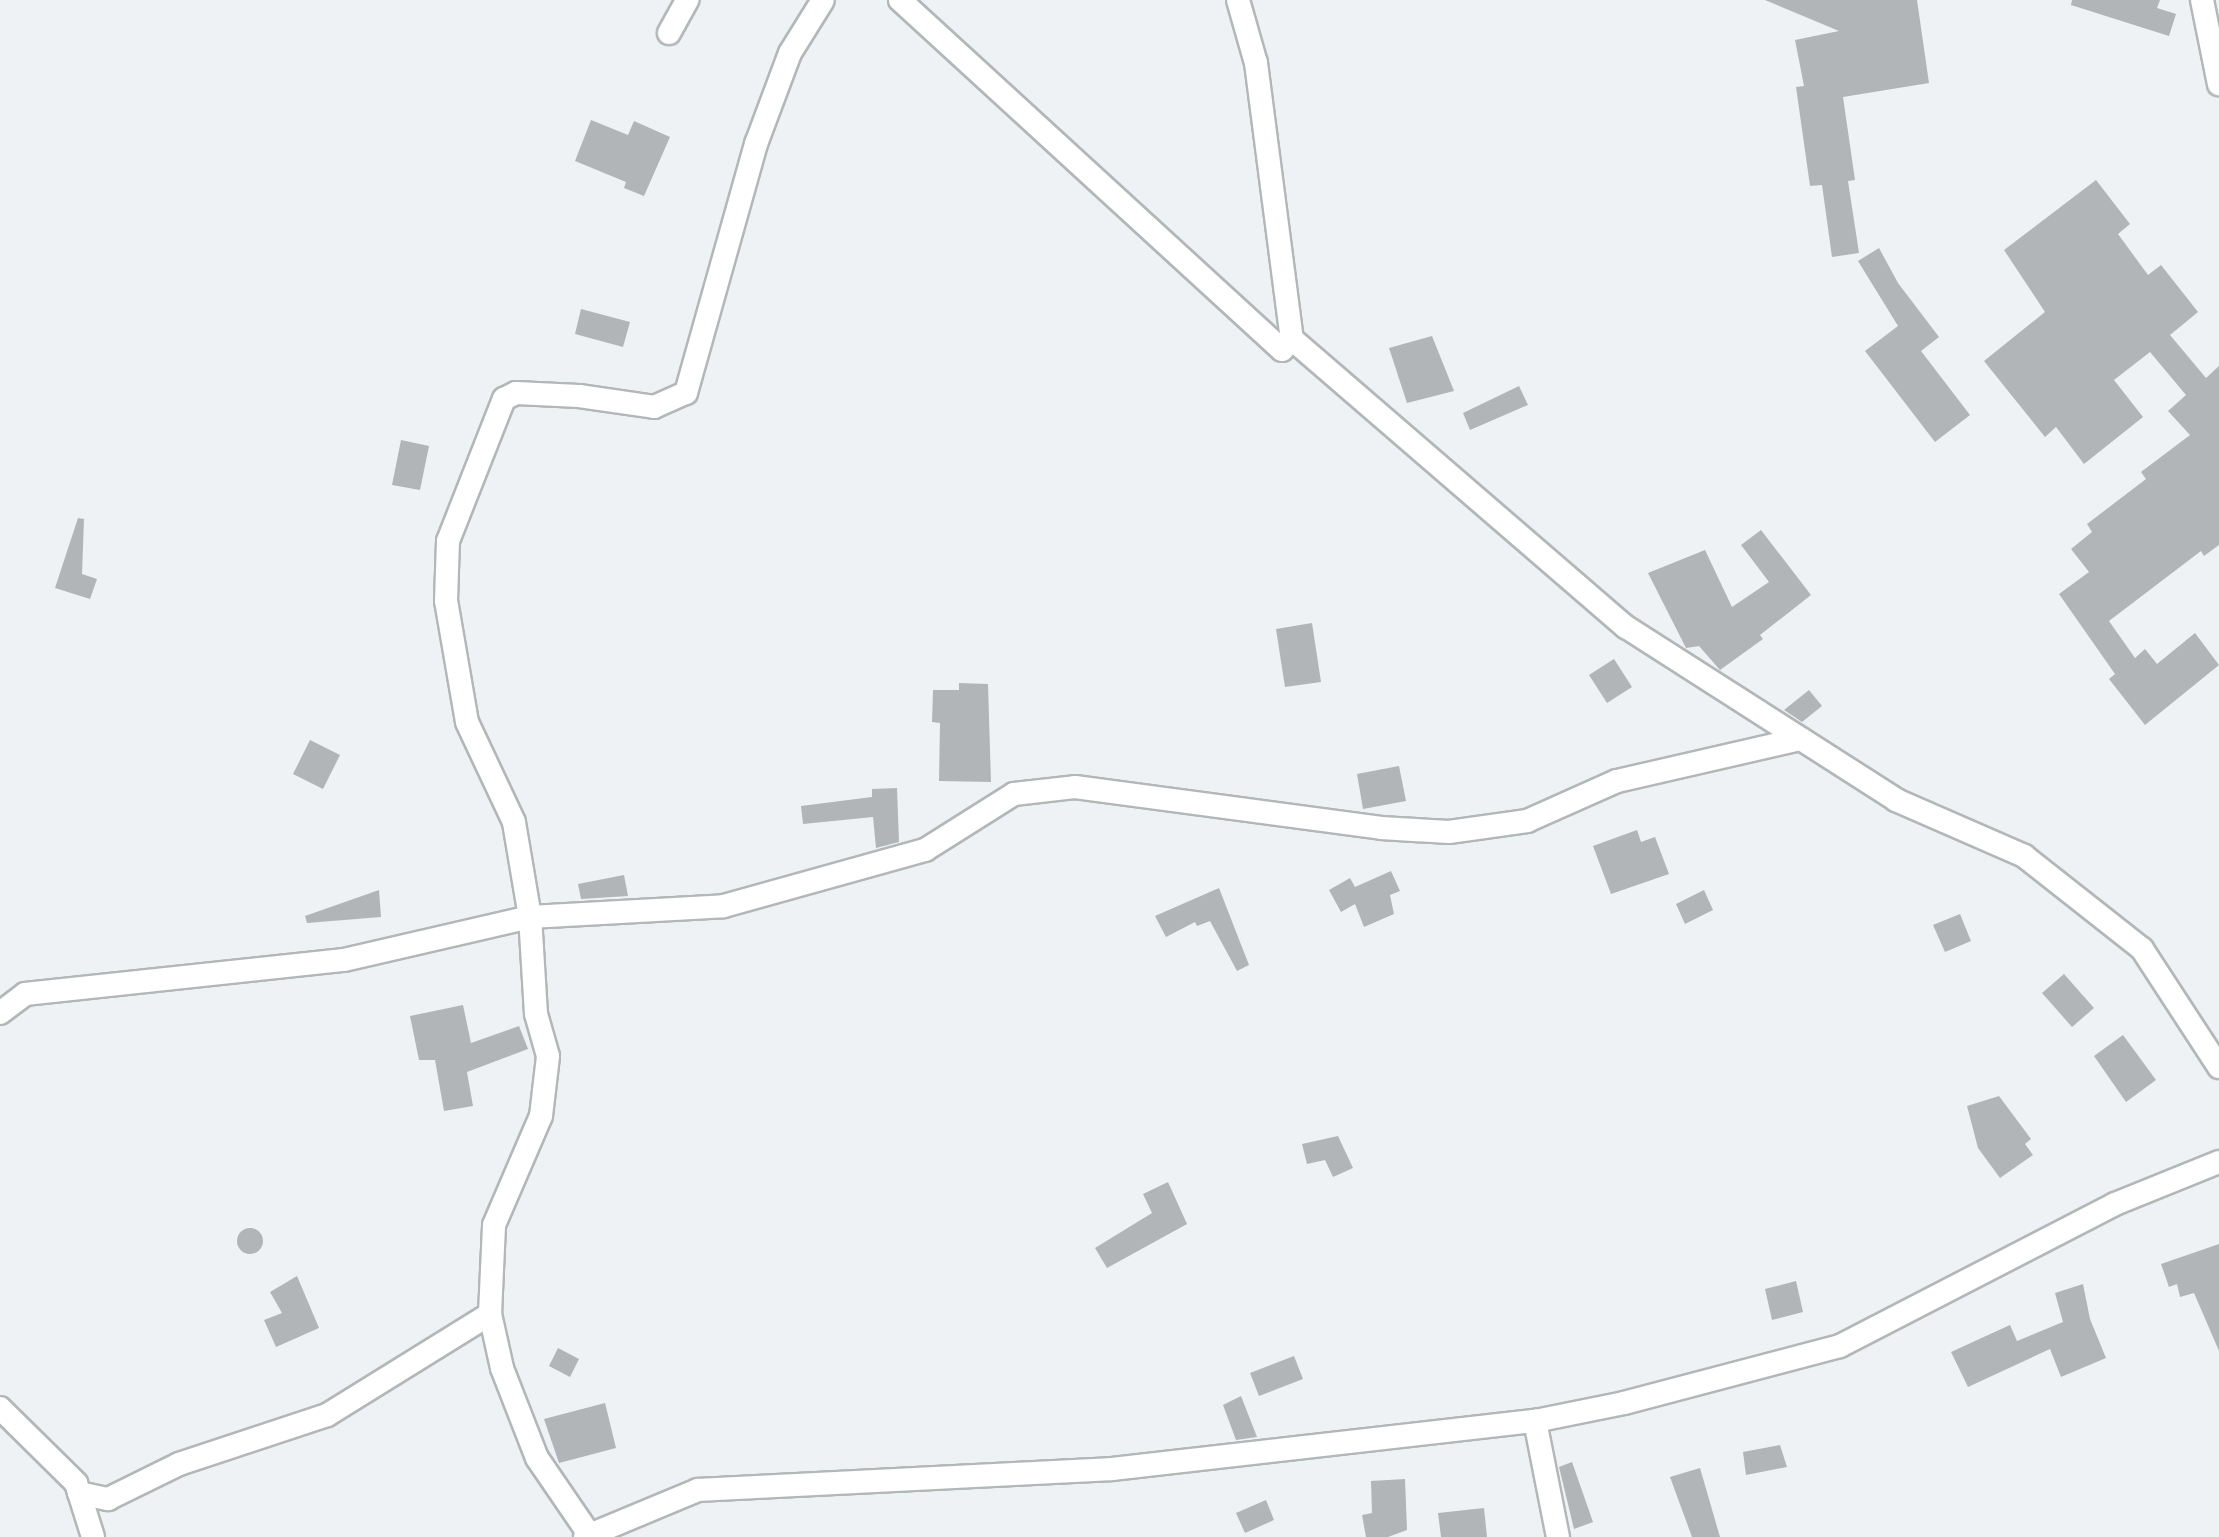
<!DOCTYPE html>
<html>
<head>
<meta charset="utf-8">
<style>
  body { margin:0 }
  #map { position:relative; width:2219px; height:1537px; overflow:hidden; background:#eef2f4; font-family:"Space Grotesk",sans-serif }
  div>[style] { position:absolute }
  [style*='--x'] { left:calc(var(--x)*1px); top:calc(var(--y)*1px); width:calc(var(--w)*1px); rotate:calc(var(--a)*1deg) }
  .building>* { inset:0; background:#b1b5b7 }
  .round { border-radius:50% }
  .roads { filter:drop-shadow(2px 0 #b2b7b8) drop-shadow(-2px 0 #b2b7b8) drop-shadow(0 2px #b2b7b8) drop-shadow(0 -2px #b2b7b8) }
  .street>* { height:22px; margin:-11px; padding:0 11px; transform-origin:11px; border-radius:11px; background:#fff }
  span { translate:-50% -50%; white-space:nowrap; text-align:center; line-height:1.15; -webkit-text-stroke:8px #fff; paint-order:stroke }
</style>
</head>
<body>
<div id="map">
  <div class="building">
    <i style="clip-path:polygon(1765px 0,1917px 0,1929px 83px,1843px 97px,1855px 180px,1848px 181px,1859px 253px,1832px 257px,1822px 185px,1810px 186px,1796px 87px,1804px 86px,1795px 40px,1839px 31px)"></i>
    <i style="clip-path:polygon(2072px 0,2160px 0,2157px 8px,2176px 14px,2169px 36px,2071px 5px)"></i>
    <i style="clip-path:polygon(591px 120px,628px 135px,634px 121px,670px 137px,644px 196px,624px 188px,626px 182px,575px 161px)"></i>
    <i style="clip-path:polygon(2096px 180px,2130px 224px,2118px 234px,2148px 275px,2161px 265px,2198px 312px,2170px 335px,2206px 378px,2219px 366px,2219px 545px,2204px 556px,2201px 551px,2109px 621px,2135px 658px,2145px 649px,2157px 664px,2195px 633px,2219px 665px,2145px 725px,2109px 679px,2115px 674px,2059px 594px,2089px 572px,2071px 549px,2092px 532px,2087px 524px,2146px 479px,2141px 472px,2190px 435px,2168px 411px,2186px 395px,2150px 352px,2114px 380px,2143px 417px,2084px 464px,2056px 427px,2045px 437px,1984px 361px,2045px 312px,2004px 250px)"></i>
    <i style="clip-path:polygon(1879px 248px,1898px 283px,1939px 337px,1921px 351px,1970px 415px,1935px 442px,1865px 351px,1898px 326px,1858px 261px)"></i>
    <i style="clip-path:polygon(581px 309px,630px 322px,623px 347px,575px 334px)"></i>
    <i style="clip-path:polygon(1432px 336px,1454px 391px,1407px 403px,1389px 348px)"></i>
    <i style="clip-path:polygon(1519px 386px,1528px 405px,1470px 430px,1463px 413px)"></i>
    <i style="clip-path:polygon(401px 440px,429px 446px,420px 490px,392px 485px)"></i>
    <i style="clip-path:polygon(78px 518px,84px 519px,82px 574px,97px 579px,90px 599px,55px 588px)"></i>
    <i style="clip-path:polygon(1761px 530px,1811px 595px,1760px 635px,1763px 639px,1720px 670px,1699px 646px,1686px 648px,1648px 573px,1705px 550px,1732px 607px,1769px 582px,1741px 545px)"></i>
    <i style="clip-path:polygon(1312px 623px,1321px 682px,1285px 687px,1276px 629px)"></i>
    <i style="clip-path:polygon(1614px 659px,1632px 687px,1607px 703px,1589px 675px)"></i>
    <i style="clip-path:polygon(959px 683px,988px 684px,991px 782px,939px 781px,940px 723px,932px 722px,933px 690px,959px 690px)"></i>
    <i style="clip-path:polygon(1809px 690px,1822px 706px,1802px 722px,1784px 710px)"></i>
    <i style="clip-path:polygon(310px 740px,340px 755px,323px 789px,293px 774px)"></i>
    <i style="clip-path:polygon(1399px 766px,1406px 801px,1363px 809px,1357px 774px)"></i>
    <i style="clip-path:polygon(897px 788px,899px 842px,876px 848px,873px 817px,803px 824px,801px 806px,872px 797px,872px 789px)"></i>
    <i style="clip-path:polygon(1637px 830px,1641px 842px,1655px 837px,1669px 874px,1611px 894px,1593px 846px)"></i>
    <i style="clip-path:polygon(1391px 871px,1400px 891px,1390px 895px,1394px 914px,1364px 927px,1355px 904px,1341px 912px,1329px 890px,1350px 878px,1355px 887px)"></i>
    <i style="clip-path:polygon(624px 875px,628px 896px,581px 899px,578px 884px)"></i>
    <i style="clip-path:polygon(1219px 888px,1249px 965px,1237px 971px,1210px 921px,1197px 926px,1195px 922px,1166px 937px,1155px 916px)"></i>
    <i style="clip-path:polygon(379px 890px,381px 917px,307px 923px,305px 916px)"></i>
    <i style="clip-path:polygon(1704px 890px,1713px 910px,1685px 924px,1676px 904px)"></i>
    <i style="clip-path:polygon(1960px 914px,1971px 941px,1945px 952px,1933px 925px)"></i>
    <i style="clip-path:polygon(2064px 974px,2094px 1008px,2072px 1027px,2042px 993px)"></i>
    <i style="clip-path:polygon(463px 1005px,471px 1043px,519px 1026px,528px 1049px,467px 1072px,473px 1106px,444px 1111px,435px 1060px,419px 1060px,410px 1016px)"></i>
    <i style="clip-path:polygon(2123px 1035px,2156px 1080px,2126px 1102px,2094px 1056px)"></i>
    <i style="clip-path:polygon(1999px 1096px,2031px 1139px,2025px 1144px,2033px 1155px,2000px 1178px,1978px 1148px,1967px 1106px)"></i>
    <i style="clip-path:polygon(1338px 1136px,1353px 1168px,1333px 1177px,1325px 1160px,1307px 1164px,1302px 1144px)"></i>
    <i style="clip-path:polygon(1168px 1182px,1187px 1224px,1107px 1268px,1095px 1248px,1152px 1213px,1143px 1194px)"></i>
    <i class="round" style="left:237px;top:1228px;width:26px;height:26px"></i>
    <i style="clip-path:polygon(2219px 1244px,2219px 1351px,2194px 1293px,2180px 1297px,2177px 1284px,2169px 1287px,2161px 1264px)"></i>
    <i style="clip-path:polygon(297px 1276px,319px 1328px,276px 1347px,264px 1320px,282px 1313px,270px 1292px)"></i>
    <i style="clip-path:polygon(1796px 1281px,1803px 1312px,1772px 1320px,1765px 1289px)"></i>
    <i style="clip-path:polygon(2083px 1284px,2090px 1319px,2106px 1358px,2061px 1377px,2050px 1349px,1968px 1387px,1951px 1352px,2010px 1325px,2017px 1341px,2063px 1322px,2055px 1293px)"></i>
    <i style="clip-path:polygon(558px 1348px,579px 1359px,570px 1377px,549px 1366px)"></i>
    <i style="clip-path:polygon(1294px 1356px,1303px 1379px,1259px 1396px,1250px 1373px)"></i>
    <i style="clip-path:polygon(1241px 1396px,1257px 1437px,1236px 1440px,1223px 1405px)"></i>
    <i style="clip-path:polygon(605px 1403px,616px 1448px,559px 1463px,544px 1419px)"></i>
    <i style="clip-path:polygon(1780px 1445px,1787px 1467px,1746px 1475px,1743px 1452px)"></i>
    <i style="clip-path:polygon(1572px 1462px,1593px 1522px,1574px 1529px,1559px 1467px)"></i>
    <i style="clip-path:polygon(1700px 1468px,1720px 1537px,1692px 1537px,1670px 1477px)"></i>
    <i style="clip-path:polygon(1405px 1479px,1407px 1530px,1388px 1537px,1366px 1537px,1362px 1515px,1372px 1513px,1371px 1481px)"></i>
    <i style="clip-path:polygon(1266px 1500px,1274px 1520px,1245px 1533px,1236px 1513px)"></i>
    <i style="clip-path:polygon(1484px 1508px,1487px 1537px,1441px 1537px,1438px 1513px)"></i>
  </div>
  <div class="roads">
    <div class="street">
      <i style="--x:900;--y:0;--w:518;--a:42.5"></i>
      <i style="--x:1282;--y:350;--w:15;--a:-48"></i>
      <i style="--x:1292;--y:339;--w:441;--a:40.8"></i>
      <i style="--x:1626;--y:627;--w:321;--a:32.6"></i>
      <i style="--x:1896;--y:800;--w:140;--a:23.6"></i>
      <i style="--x:2024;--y:856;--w:150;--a:38.2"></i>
      <i style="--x:2142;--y:949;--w:141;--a:56.9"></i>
      <i style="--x:1238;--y:0;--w:66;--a:74.1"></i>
      <i style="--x:1256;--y:63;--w:278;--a:82.6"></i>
      <i style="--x:2202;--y:0;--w:86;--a:78.6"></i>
      <i style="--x:669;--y:33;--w:38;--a:-61"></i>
      <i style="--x:0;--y:1013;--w:31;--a:-37"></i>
      <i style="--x:25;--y:994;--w:321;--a:-6.1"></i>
      <i style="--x:344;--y:960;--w:191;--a:-13"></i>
      <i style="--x:530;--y:917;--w:194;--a:-3.2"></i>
      <i style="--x:724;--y:906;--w:209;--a:-15.6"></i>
      <i style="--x:925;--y:850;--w:105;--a:-32.2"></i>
      <i style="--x:1014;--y:794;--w:61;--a:-6.5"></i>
      <i style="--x:1075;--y:787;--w:309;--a:7.6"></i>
      <i style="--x:1381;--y:828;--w:68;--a:3.4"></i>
      <i style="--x:1449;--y:832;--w:79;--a:-8"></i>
      <i style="--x:1527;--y:821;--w:98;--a:-24"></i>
      <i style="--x:1617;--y:781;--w:188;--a:-12.9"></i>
      <i style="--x:0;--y:1408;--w:107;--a:44.6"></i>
      <i style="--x:76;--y:1483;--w:57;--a:72.5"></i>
      <i style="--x:1535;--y:1421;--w:118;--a:78.8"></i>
      <i style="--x:79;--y:1493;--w:30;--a:12"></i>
      <i style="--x:108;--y:1499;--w:79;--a:-26.2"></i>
      <i style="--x:179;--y:1464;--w:156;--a:-18.3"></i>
      <i style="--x:327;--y:1415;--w:192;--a:-31.8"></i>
      <i style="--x:589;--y:1534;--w:92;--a:-124.4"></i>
      <i style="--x:537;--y:1458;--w:97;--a:-111.3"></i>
      <i style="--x:502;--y:1368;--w:55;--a:-102.5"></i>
      <i style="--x:490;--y:1314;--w:89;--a:-87.4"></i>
      <i style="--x:494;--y:1225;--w:119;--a:-66.7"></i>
      <i style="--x:541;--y:1116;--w:60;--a:-83.3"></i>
      <i style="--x:548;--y:1056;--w:44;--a:-105.9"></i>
      <i style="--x:536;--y:1014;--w:97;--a:-93.5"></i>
      <i style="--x:530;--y:917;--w:96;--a:-99.6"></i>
      <i style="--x:514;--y:822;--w:110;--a:-115.2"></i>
      <i style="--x:467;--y:722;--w:123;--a:-99.8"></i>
      <i style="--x:446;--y:601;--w:60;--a:-88.1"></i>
      <i style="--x:448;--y:541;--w:153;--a:-68.5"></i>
      <i style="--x:504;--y:399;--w:13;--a:-27"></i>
      <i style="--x:516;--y:393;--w:63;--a:2.7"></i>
      <i style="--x:579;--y:396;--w:76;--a:8.3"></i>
      <i style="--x:654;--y:407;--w:35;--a:-24"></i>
      <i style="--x:686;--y:393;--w:259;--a:-74.3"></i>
      <i style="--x:756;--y:144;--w:97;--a:-69.5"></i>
      <i style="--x:790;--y:53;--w:62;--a:-58.1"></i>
      <i style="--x:585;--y:1537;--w:122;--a:-22.6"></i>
      <i style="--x:698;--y:1490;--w:415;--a:-2.9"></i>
      <i style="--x:1112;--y:1469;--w:426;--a:-6.5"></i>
      <i style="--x:1535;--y:1421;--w:91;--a:-11.4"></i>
      <i style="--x:1624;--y:1403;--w:223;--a:-14.8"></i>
      <i style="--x:1840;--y:1346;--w:309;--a:-27.3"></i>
      <i style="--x:2115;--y:1204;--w:112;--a:-22"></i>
    </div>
  </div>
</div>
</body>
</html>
